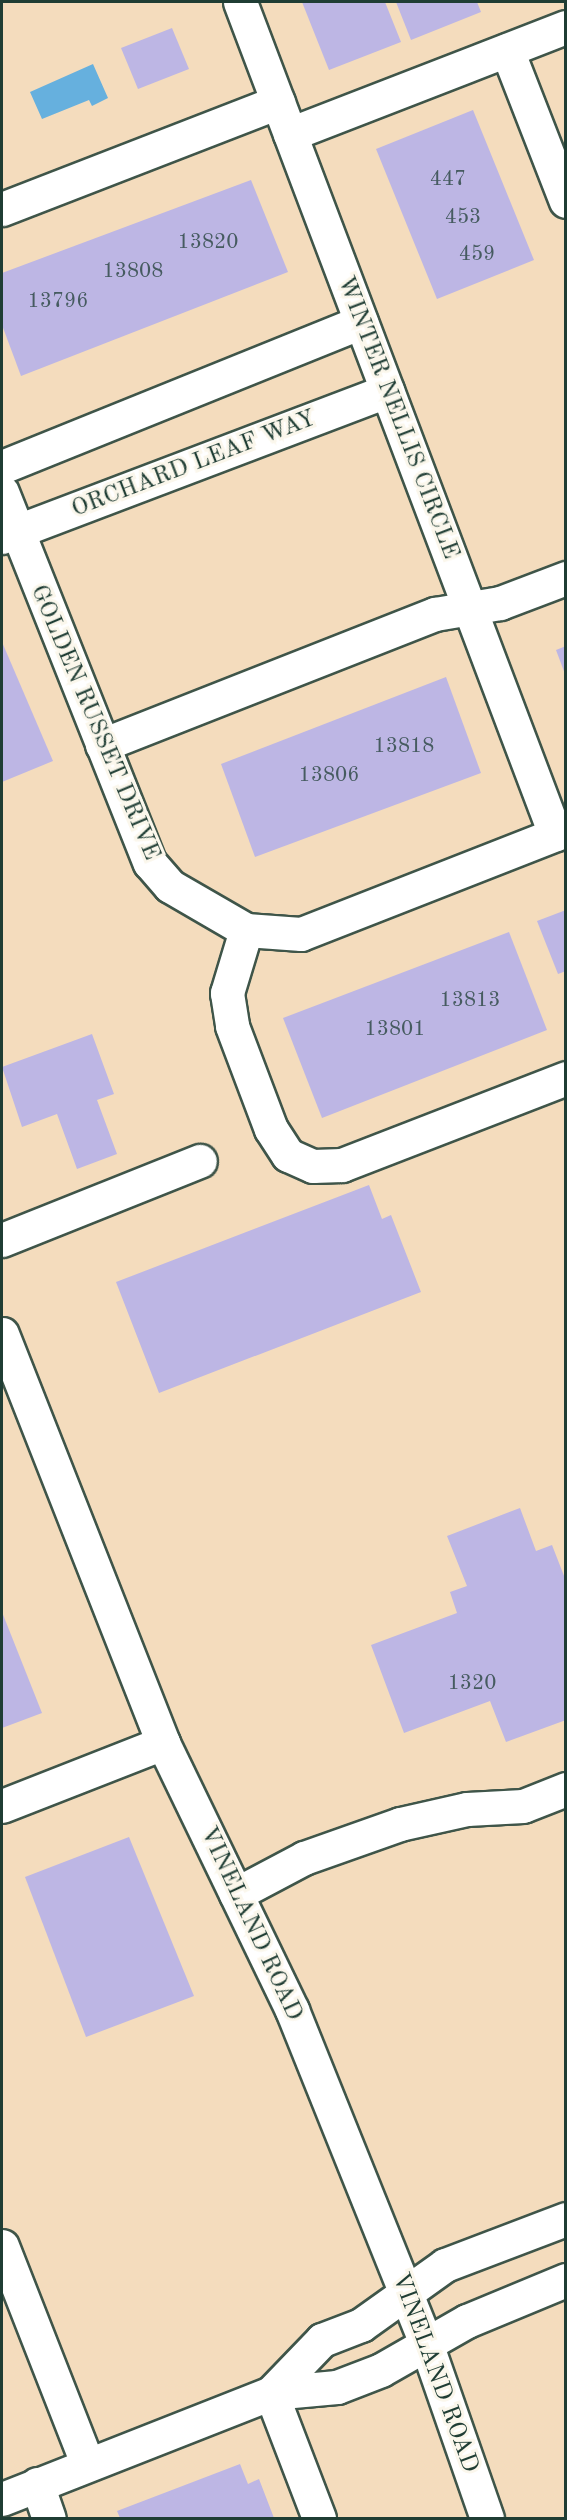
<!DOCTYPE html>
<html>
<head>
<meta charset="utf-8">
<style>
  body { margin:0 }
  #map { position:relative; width:567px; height:2520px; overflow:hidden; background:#f4dcbd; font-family:"Old Standard TT",serif }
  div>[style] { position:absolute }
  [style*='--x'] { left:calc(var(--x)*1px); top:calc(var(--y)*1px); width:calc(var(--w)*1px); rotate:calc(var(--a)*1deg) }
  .water>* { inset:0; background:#66b0de }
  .building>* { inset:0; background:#bdb6e4 }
  .roads { filter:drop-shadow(2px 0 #3f5549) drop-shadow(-2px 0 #3f5549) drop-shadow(0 2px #3f5549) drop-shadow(0 -2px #3f5549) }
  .minor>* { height:33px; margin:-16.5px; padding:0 16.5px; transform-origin:16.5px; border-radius:16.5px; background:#fff }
  .major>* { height:33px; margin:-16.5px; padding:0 16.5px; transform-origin:16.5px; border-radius:16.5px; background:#fff }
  span { translate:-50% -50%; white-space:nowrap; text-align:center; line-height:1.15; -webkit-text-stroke:6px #fbf7ec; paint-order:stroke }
  .number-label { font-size:21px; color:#465b60 }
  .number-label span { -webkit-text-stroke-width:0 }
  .street-label { font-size:24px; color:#1f3d34 }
  .frame { position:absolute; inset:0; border:3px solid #1f3d34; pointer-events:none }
</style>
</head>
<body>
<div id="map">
  <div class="water">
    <i style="clip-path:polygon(93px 64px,108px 98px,92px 106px,89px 100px,42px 119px,30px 92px)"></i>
  </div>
  <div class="building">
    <i style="clip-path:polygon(302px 2px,385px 2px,401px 42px,329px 70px)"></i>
    <i style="clip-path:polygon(396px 2px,477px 2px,481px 12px,411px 40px)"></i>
    <i style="clip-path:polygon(172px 28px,189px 69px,138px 89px,121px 48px)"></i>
    <i style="clip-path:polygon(473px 110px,534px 260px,437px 299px,376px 149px)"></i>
    <i style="clip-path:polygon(251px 180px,288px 272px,21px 376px,2px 325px,2px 273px)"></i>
    <i style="clip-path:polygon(2px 642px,53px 761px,2px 782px)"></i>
    <i style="clip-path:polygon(566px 646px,566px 674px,565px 674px,556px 650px)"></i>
    <i style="clip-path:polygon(446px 677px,481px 773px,255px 857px,221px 764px)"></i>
    <i style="clip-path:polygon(566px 910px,566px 971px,558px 974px,537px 921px)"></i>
    <i style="clip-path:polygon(509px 932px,547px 1030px,322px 1118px,283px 1018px)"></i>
    <i style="clip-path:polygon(92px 1034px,114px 1094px,97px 1100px,117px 1154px,77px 1169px,57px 1114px,22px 1127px,2px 1067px)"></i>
    <i style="clip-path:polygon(369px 1185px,382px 1219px,391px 1215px,421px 1292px,159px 1393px,116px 1282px)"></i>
    <i style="clip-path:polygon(520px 1508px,536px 1551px,552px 1545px,566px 1581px,566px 1720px,506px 1742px,490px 1701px,404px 1733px,371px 1645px,457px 1613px,450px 1592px,467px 1586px,447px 1536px)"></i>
    <i style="clip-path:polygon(2px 1612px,42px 1713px,2px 1728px)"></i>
    <i style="clip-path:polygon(129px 1837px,194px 1996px,86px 2037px,25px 1877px)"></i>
    <i style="clip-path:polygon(240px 2464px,248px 2484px,259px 2479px,274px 2518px,120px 2518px,117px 2511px)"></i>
  </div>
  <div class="roads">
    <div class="minor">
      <i style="--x:240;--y:2;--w:890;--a:69.26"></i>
      <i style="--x:507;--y:50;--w:162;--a:68.7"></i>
      <i style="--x:290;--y:134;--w:296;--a:-21.2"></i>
      <i style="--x:2;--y:209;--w:296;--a:-21.2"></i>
      <i style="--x:2;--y:467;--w:387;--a:-22"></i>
      <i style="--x:2;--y:492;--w:399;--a:68.3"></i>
      <i style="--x:150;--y:863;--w:30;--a:49"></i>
      <i style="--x:170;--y:886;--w:88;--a:30.1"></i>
      <i style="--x:246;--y:930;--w:55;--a:4.2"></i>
      <i style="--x:301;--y:934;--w:285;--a:-21.4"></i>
      <i style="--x:2;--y:537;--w:412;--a:-20.8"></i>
      <i style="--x:102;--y:745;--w:358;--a:-21.5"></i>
      <i style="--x:435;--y:614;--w:66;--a:-9.6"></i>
      <i style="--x:500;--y:603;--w:71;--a:-20.7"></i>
      <i style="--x:246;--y:930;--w:66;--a:106.8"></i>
      <i style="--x:227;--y:993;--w:33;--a:81"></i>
      <i style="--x:232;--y:1026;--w:110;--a:69.3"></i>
      <i style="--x:271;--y:1129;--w:31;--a:57"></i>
      <i style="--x:288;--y:1155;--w:27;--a:24"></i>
      <i style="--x:313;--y:1166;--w:29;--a:-2"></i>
      <i style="--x:342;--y:1165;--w:240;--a:-21.2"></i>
      <i style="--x:2;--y:1240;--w:213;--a:-21.8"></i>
      <i style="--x:2;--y:1806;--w:173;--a:-21.4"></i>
      <i style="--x:236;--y:1894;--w:77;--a:-27.9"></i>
      <i style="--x:304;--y:1858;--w:102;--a:-19.5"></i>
      <i style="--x:400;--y:1824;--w:69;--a:-12.6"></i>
      <i style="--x:467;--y:1809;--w:56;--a:-3.1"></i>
      <i style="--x:523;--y:1806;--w:46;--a:-21.6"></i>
      <i style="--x:2;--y:2246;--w:233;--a:68.6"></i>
      <i style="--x:271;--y:2393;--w:74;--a:-46.1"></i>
      <i style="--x:322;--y:2340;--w:42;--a:-21"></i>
      <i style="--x:361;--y:2325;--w:103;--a:-35.5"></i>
      <i style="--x:445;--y:2265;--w:129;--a:-20.8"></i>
      <i style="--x:271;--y:2393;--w:134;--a:69"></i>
      <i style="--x:37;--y:2484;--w:36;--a:71"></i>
      <i style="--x:2;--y:2499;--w:289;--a:-21.5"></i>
      <i style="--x:271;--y:2393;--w:66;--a:-5.2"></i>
      <i style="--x:337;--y:2387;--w:47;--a:-21.1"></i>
      <i style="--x:381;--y:2370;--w:99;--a:-29.7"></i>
      <i style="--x:467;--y:2321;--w:107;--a:-22.5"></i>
    </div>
    <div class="major">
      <i style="--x:2;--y:1334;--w:440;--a:68.5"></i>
      <i style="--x:163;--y:1743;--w:297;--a:64.2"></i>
      <i style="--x:292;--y:2010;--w:362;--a:68.1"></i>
      <i style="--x:427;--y:2346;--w:182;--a:70.8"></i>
    </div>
  </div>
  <div class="number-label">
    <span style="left:448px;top:180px">447</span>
    <span style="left:463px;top:218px">453</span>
    <span style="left:208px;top:243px">13820</span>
    <span style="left:477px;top:255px">459</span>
    <span style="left:133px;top:272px">13808</span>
    <span style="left:58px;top:302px">13796</span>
    <span style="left:404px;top:747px">13818</span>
    <span style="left:329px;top:776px">13806</span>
    <span style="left:470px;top:1001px">13813</span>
    <span style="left:395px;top:1030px">13801</span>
    <span style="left:472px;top:1684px">1320</span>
  </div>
  <div class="street-label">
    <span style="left:397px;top:418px;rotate:69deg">WINTER NELLIS CIRCLE</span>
    <span style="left:194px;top:465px;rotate:-21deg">ORCHARD LEAF WAY</span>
    <span style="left:94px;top:723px;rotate:67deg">GOLDEN RUSSET DRIVE</span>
    <span style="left:250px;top:1924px;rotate:65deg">VINELAND ROAD</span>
    <span style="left:434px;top:2373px;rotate:70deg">VINELAND ROAD</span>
  </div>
  <div class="frame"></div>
</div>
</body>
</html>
